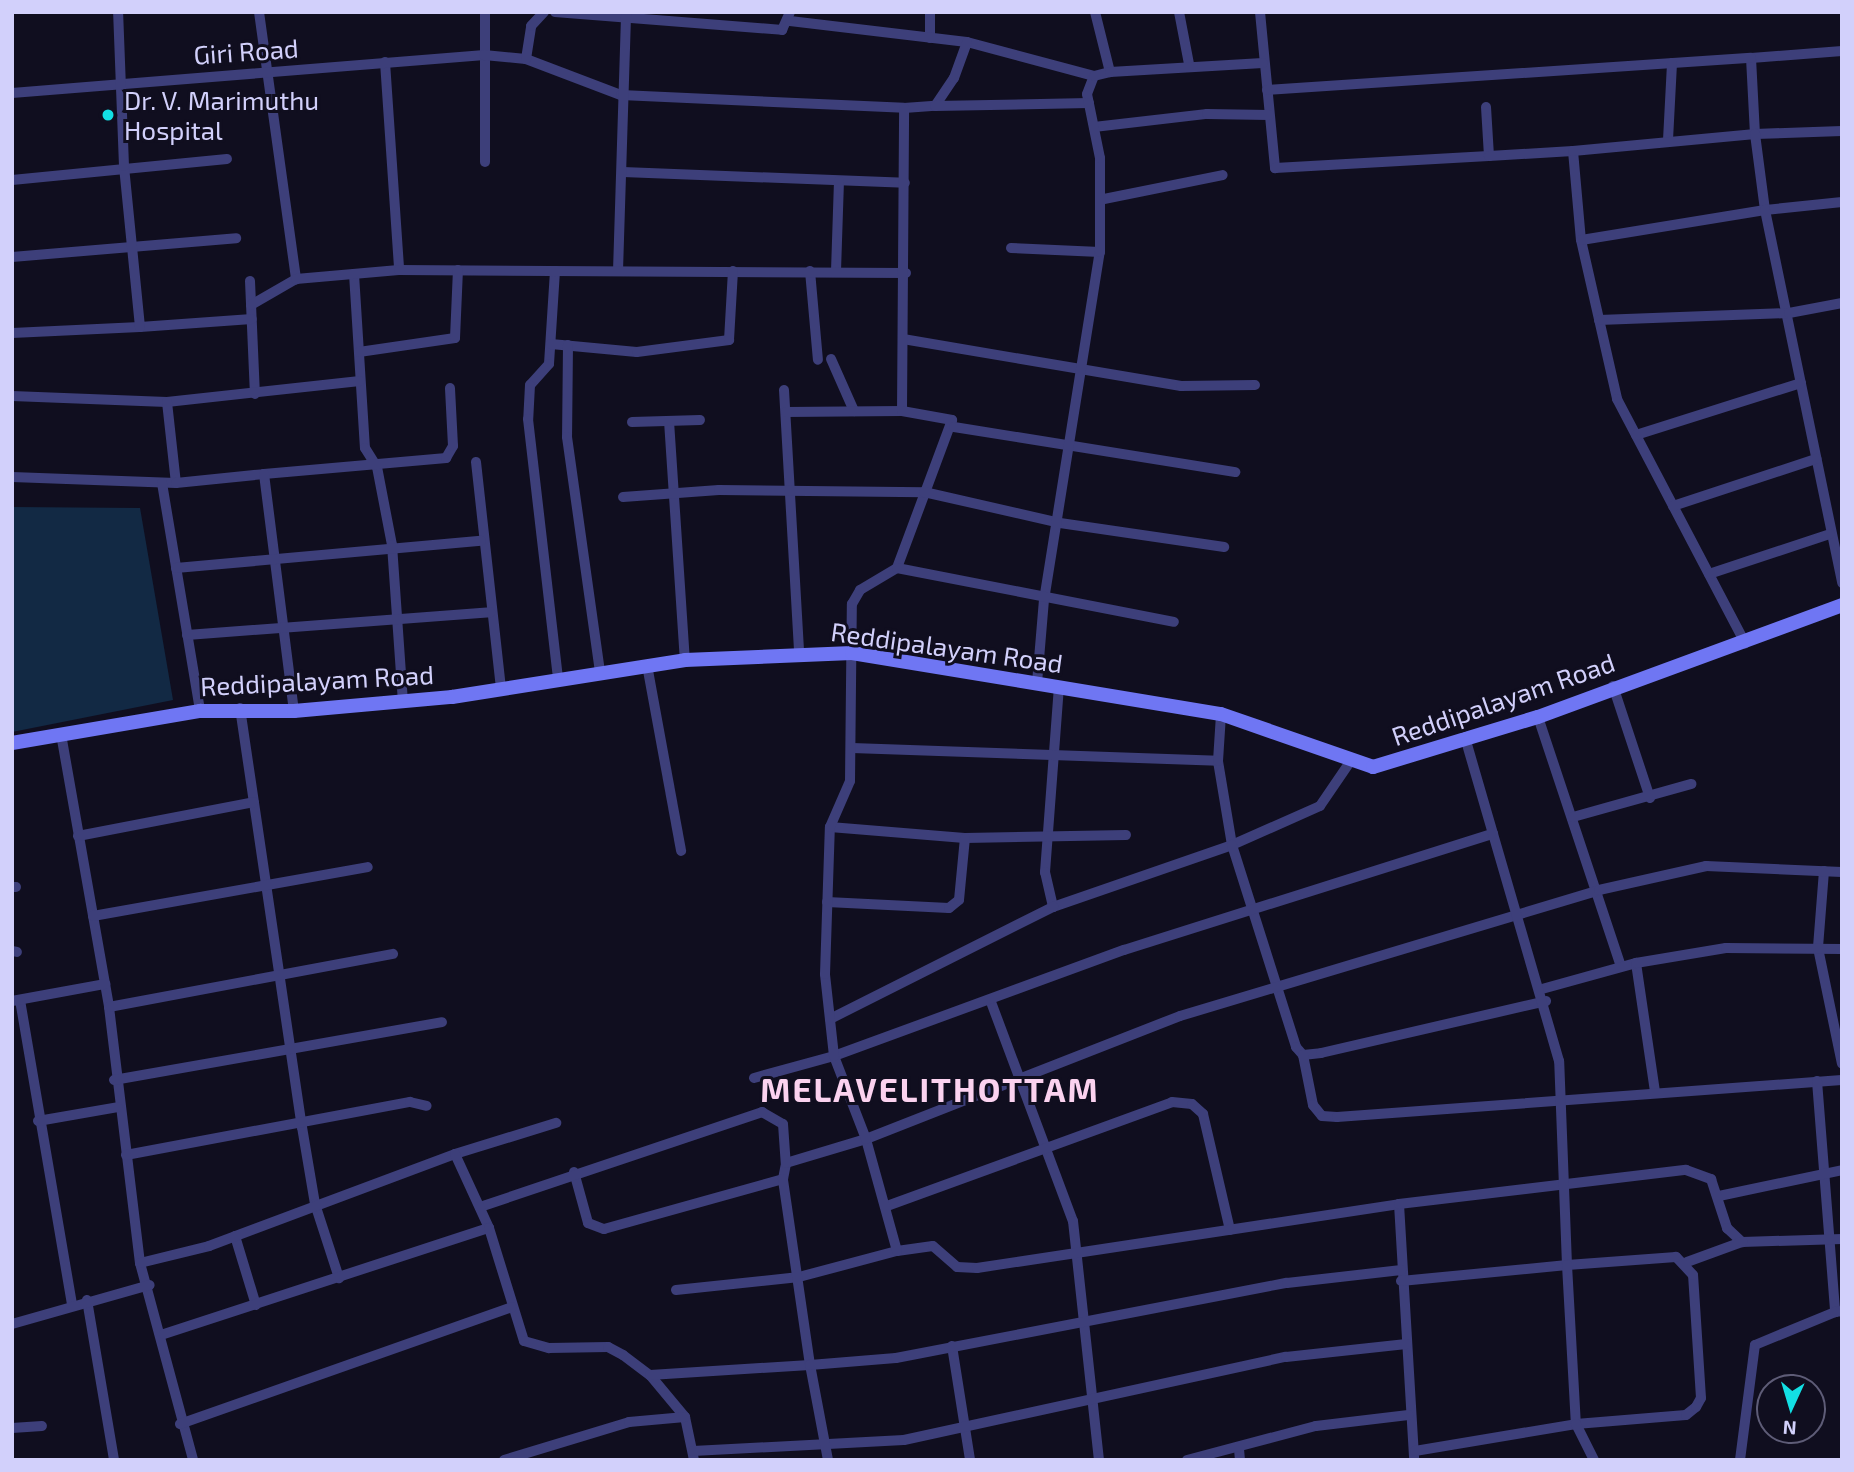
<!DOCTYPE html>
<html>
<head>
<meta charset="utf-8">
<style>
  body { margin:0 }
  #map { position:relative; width:1854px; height:1472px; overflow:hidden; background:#100e1f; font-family:"Exo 2",sans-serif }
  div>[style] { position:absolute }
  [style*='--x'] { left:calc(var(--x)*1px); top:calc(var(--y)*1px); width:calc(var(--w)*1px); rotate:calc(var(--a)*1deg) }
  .water>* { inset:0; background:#122944 }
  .minor>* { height:10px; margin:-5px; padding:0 5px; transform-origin:5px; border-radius:5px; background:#3d3f7a }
  .secondary>* { height:14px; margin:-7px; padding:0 7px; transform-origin:7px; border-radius:7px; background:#6f76f3 }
  .dots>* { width:19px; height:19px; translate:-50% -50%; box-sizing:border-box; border:4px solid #100e1f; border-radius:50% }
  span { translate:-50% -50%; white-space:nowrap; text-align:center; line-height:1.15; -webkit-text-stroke:6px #100e1f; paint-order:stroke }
  .street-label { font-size:26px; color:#d2d0fb }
  .poi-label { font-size:26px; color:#d2d0fb }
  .left { translate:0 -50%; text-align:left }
  .district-label { font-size:33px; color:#fbd2ef; font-weight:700; letter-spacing:2px }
  .frame { position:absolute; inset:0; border:14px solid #d2d0fb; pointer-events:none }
  .north { position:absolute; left:1756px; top:1374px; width:70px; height:70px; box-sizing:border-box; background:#100e1f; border:2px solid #5e5c77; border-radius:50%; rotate:184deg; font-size:19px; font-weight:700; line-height:28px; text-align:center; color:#d2d0fb }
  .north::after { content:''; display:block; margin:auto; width:24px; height:32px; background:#13dfe4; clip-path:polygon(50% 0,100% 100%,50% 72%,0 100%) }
</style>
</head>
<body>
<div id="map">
  <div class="water">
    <i style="clip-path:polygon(12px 507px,140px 508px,173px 700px,12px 732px)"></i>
  </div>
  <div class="minor">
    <i style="--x:259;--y:12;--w:270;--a:82.1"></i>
    <i style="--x:485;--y:12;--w:150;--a:90"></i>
    <i style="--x:555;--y:12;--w:228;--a:4.5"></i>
    <i style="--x:782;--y:30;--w:20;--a:-66"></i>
    <i style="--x:930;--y:12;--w:26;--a:90"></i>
    <i style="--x:1095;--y:12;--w:62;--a:76"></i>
    <i style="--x:1179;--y:12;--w:53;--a:79.1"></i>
    <i style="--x:1260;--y:12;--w:157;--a:84.5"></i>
    <i style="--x:1275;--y:168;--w:214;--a:-3.2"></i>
    <i style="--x:790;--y:21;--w:178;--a:6.8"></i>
    <i style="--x:967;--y:42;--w:131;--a:15"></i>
    <i style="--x:1842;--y:51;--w:91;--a:175.6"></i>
    <i style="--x:1751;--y:58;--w:76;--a:87"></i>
    <i style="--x:1755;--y:134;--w:87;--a:-2"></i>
    <i style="--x:526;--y:59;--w:102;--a:20.8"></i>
    <i style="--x:621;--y:95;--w:283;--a:2.6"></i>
    <i style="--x:904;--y:108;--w:31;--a:-4"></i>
    <i style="--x:935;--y:106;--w:34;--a:-56"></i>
    <i style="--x:954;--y:78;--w:38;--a:-70"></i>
    <i style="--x:385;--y:62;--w:208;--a:86.1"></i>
    <i style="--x:1267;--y:90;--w:485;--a:-3.8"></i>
    <i style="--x:12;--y:93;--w:474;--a:-4.6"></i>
    <i style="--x:484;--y:55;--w:42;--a:5.4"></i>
    <i style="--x:526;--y:59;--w:33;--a:-81"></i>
    <i style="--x:531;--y:26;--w:19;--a:-47"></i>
    <i style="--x:935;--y:106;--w:154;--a:-1.1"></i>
    <i style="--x:1486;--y:107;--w:49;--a:86.5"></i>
    <i style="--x:1489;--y:156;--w:84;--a:-3.4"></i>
    <i style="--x:1573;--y:151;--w:89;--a:84.9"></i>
    <i style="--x:1581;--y:240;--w:163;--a:77.2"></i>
    <i style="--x:1617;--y:399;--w:276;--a:62.3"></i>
    <i style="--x:1094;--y:127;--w:114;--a:-6.6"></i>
    <i style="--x:1207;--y:114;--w:62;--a:0.9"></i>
    <i style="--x:1668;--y:140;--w:77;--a:-87"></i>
    <i style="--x:1573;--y:151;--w:183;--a:-5.3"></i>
    <i style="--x:1755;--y:134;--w:77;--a:82.5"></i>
    <i style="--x:1765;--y:210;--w:186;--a:170.7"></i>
    <i style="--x:623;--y:172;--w:282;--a:2.2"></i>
    <i style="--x:12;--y:180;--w:216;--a:-5.6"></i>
    <i style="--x:1104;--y:199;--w:121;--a:-11.4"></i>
    <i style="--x:1842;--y:202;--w:77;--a:174.1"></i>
    <i style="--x:1765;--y:210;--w:381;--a:78.3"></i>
    <i style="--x:1011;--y:248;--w:89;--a:2.6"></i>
    <i style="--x:12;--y:257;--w:225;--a:-4.8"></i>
    <i style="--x:555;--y:271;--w:93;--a:93.7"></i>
    <i style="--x:549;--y:364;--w:28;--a:132"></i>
    <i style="--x:530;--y:385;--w:34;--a:93"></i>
    <i style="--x:528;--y:419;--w:262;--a:83.4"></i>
    <i style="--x:618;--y:271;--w:259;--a:-88.2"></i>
    <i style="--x:810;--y:271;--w:89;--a:84.9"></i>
    <i style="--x:836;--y:271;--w:90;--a:-88.1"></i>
    <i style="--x:354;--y:274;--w:174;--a:86.4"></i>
    <i style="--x:365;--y:448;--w:22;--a:58"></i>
    <i style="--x:377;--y:467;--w:79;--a:79.1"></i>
    <i style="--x:392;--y:545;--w:157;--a:86"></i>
    <i style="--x:250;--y:281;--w:113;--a:87.5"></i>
    <i style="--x:251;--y:305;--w:52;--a:-30"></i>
    <i style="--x:296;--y:279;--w:103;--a:-5"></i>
    <i style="--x:399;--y:270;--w:507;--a:0.34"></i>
    <i style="--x:1599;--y:320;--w:190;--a:-2.1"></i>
    <i style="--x:1789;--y:313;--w:54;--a:-10.7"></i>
    <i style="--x:140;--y:327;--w:112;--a:-4.1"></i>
    <i style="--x:12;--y:333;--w:128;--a:-2.7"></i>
    <i style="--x:140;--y:327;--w:162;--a:-95.7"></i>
    <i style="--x:124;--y:166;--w:154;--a:-92.2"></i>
    <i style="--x:903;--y:339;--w:282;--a:9.6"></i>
    <i style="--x:1181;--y:386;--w:74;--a:-0.8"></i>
    <i style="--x:551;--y:344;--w:86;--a:5.3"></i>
    <i style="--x:637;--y:352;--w:93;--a:-7.4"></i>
    <i style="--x:729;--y:340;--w:69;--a:-86.7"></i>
    <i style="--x:568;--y:345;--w:92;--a:90.6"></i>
    <i style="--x:567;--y:437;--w:237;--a:82"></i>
    <i style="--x:359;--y:352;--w:97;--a:-8.3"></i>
    <i style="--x:455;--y:338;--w:68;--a:-87.5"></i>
    <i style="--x:831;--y:359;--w:57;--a:66.1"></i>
    <i style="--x:784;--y:390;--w:264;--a:86.7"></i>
    <i style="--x:12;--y:396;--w:155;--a:2.2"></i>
    <i style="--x:167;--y:402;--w:194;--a:-6.2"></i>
    <i style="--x:167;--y:402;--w:81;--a:83.7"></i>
    <i style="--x:902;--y:411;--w:303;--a:-89.6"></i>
    <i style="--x:786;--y:412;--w:116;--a:-0.5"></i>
    <i style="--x:902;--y:411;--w:51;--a:10.2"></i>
    <i style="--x:952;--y:420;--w:158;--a:110.4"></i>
    <i style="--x:669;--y:421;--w:240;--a:86.2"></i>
    <i style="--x:632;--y:422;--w:68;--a:-1.7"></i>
    <i style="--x:954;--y:427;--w:285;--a:9.1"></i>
    <i style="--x:1636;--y:435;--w:173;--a:-17.5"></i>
    <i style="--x:476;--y:462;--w:227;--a:83.7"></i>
    <i style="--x:264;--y:474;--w:183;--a:-5"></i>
    <i style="--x:446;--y:458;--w:14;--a:-60"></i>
    <i style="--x:453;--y:446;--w:58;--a:-93"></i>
    <i style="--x:12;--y:477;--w:164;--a:2.1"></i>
    <i style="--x:176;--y:483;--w:88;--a:-5.8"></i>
    <i style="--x:264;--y:474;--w:239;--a:82.8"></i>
    <i style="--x:162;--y:483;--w:231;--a:80.5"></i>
    <i style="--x:623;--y:497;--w:96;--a:-4.2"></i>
    <i style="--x:719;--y:490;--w:205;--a:0.6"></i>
    <i style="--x:924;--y:492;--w:139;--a:12.8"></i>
    <i style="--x:1060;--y:523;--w:166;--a:8.3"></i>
    <i style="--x:1673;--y:506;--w:151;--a:-18.2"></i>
    <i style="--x:176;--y:568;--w:306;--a:-5.1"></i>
    <i style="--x:1709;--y:574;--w:127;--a:-18.3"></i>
    <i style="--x:187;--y:635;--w:304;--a:-4.3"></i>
    <i style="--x:647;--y:665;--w:189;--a:79.6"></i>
    <i style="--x:1037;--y:683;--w:83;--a:-85.2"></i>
    <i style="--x:1044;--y:600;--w:352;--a:-80.9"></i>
    <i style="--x:1100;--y:252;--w:94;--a:-90"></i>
    <i style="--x:1100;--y:158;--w:65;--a:-101.5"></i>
    <i style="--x:1087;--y:94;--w:19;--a:-69"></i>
    <i style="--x:1094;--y:76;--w:16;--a:-14"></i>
    <i style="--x:1110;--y:72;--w:153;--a:-3.4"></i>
    <i style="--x:1059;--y:686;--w:187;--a:94.3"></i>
    <i style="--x:1045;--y:872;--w:36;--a:77"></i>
    <i style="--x:1053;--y:907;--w:189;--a:-19.1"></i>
    <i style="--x:1232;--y:845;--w:85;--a:-99.5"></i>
    <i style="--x:1613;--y:686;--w:118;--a:71.7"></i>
    <i style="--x:240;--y:708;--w:424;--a:81.6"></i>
    <i style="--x:302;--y:1127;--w:78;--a:80.4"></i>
    <i style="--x:315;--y:1204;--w:78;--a:72"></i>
    <i style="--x:1538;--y:717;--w:263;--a:71.6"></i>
    <i style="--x:61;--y:734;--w:277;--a:80"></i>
    <i style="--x:109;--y:1007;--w:258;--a:83.1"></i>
    <i style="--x:140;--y:1263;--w:204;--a:74.9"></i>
    <i style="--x:852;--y:748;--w:366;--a:2"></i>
    <i style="--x:1218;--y:761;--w:47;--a:-86.3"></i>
    <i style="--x:1350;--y:762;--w:53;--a:124.3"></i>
    <i style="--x:1320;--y:806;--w:96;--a:156.1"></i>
    <i style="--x:1232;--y:845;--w:212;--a:72.4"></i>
    <i style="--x:1296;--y:1047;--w:11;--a:49"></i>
    <i style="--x:1303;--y:1055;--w:18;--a:-6"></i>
    <i style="--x:1321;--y:1053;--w:231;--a:-13"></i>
    <i style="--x:1573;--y:817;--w:123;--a:-15.6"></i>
    <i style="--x:830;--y:827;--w:135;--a:4.7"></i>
    <i style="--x:965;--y:838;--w:161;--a:-1.1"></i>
    <i style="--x:78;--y:836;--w:179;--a:-10.9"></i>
    <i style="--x:1824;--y:871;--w:77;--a:94.5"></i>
    <i style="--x:1818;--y:948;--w:118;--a:78.3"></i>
    <i style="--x:12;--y:887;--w:4;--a:0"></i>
    <i style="--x:827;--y:902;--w:122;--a:2.8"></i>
    <i style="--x:949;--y:908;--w:13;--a:-39"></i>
    <i style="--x:959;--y:900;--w:62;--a:-84.5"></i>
    <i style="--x:93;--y:916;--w:279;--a:-10.1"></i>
    <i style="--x:12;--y:951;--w:5;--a:11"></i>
    <i style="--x:1636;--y:963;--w:129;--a:81.6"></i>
    <i style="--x:1542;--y:989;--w:98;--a:-15.5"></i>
    <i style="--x:1636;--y:963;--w:91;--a:-9.5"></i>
    <i style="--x:1726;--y:948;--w:116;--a:0.5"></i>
    <i style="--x:20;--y:1000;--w:309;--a:80.3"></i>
    <i style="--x:12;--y:1001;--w:95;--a:-10.4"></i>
    <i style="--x:991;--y:1002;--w:234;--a:69.5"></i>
    <i style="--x:1073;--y:1221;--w:240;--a:83.8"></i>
    <i style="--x:109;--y:1007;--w:289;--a:-10.6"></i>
    <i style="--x:830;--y:1019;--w:250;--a:-26.7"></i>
    <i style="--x:1303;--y:1055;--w:51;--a:78.7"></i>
    <i style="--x:1313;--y:1105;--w:14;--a:51"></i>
    <i style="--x:1322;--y:1116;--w:15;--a:4"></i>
    <i style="--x:1337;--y:1117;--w:506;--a:-4.19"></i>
    <i style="--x:754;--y:1078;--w:83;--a:-15.4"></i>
    <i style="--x:834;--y:1056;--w:309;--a:-20.1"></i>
    <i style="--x:1124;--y:950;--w:387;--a:-17.5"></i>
    <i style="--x:114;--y:1080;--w:333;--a:-10"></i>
    <i style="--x:1817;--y:1081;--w:232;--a:85.5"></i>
    <i style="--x:1835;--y:1312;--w:7;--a:-8"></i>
    <i style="--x:38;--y:1121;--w:81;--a:-9.9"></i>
    <i style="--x:455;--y:1154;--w:106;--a:-17.1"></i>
    <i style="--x:126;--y:1155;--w:289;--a:-10.6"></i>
    <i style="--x:410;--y:1102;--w:17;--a:13"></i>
    <i style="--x:574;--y:1172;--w:53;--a:74.6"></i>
    <i style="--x:588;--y:1223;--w:17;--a:21"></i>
    <i style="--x:604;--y:1229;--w:186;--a:-15.6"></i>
    <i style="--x:783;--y:1179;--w:16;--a:-79"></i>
    <i style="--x:786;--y:1163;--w:84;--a:-16.7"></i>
    <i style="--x:866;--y:1139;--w:337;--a:-21.4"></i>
    <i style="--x:1180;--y:1016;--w:438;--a:-16.7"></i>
    <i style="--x:1599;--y:890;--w:110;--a:-12.6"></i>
    <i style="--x:1706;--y:866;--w:136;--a:2.5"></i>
    <i style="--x:1719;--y:1196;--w:126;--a:-11.9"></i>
    <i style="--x:1399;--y:1204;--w:256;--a:86.6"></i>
    <i style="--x:887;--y:1206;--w:303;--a:-20"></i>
    <i style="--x:1172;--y:1102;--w:20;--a:6"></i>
    <i style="--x:1192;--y:1104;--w:15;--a:42"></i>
    <i style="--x:1203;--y:1114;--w:119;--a:76.9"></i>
    <i style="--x:480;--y:1207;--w:298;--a:-18.6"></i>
    <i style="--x:762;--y:1112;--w:24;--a:30"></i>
    <i style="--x:783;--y:1124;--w:39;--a:86"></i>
    <i style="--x:235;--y:1236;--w:72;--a:73.1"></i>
    <i style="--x:897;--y:1251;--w:36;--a:-8"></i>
    <i style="--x:933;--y:1246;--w:32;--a:41"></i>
    <i style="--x:957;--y:1267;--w:20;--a:3"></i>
    <i style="--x:977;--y:1268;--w:427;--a:-8.6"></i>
    <i style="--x:1399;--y:1204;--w:289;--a:-6.8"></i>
    <i style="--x:1686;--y:1170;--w:27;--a:20"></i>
    <i style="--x:1711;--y:1179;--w:52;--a:71.9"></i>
    <i style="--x:1727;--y:1228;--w:21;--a:43"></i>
    <i style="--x:1742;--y:1242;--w:100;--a:-1.7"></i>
    <i style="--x:1687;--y:1262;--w:59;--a:-20"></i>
    <i style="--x:140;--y:1263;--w:71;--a:-13.8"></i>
    <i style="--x:209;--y:1246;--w:263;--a:-20.5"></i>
    <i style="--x:455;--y:1154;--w:81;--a:65.3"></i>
    <i style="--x:1401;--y:1281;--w:167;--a:-5.5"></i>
    <i style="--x:1567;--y:1265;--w:204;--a:-92.2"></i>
    <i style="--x:1559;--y:1061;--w:334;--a:-106.2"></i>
    <i style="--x:676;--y:1290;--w:124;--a:-6"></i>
    <i style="--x:799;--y:1277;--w:101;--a:-14.9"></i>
    <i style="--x:897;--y:1251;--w:116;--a:-105.5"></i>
    <i style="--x:866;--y:1139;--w:89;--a:-111.1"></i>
    <i style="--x:834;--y:1056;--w:82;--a:-96.3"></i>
    <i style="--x:825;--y:974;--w:147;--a:-88.1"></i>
    <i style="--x:830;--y:827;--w:50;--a:-66.5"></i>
    <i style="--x:850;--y:781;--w:177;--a:-89.4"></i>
    <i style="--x:852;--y:604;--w:16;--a:-60"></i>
    <i style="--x:860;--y:590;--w:43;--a:-30.7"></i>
    <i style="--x:897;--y:568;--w:282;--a:11"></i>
    <i style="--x:87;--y:1300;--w:162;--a:80.4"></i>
    <i style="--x:12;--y:1324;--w:143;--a:-15.8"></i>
    <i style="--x:164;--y:1334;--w:342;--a:-18.1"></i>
    <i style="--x:489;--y:1228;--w:118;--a:72.8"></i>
    <i style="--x:524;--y:1341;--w:26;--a:16"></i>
    <i style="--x:549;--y:1348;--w:59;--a:-1"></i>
    <i style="--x:608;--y:1347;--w:17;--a:28"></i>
    <i style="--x:623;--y:1355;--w:34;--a:37"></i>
    <i style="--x:650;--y:1375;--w:55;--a:50.2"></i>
    <i style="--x:685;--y:1417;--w:44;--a:78.2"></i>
    <i style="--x:952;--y:1346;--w:115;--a:81"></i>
    <i style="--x:650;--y:1375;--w:160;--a:-3.6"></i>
    <i style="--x:810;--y:1365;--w:188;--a:-98.3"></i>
    <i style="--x:180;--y:1424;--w:352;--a:-19.4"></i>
    <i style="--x:12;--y:1428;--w:30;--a:-4"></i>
    <i style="--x:1239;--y:1449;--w:11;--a:85"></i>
    <i style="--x:693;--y:1451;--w:211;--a:-3"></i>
    <i style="--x:904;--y:1440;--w:391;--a:-12.3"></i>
    <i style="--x:1286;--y:1357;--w:121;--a:-6.2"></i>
    <i style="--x:1415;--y:1451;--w:163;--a:-9.5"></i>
    <i style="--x:1576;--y:1424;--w:110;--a:-4.7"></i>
    <i style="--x:1686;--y:1415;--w:13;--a:-39"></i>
    <i style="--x:1696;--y:1407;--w:10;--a:-61"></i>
    <i style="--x:1701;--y:1398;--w:123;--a:-93.7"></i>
    <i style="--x:1693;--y:1275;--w:25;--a:-133"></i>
    <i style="--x:1676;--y:1257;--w:109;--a:175.8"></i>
    <i style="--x:1567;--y:1265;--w:159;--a:86.8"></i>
    <i style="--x:1576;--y:1424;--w:40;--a:63.4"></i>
    <i style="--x:504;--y:1460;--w:131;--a:-16.9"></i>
    <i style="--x:629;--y:1422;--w:56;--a:-5.1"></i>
    <i style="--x:828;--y:1460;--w:97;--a:-100.7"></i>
    <i style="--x:810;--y:1365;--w:86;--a:-4.7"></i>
    <i style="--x:896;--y:1358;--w:398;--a:-10.9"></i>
    <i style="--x:1287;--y:1283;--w:115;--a:-6.5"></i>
    <i style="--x:1187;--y:1460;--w:133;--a:-14.8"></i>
    <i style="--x:1316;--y:1426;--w:93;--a:-6.8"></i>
    <i style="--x:1740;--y:1460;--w:116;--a:-82.6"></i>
    <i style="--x:1755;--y:1345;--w:87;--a:-22.4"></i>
  </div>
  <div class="secondary">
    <i style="--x:12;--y:743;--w:191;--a:-9.7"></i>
    <i style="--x:200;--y:711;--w:94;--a:0"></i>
    <i style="--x:294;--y:711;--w:159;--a:-5.1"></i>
    <i style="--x:452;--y:697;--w:236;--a:-9"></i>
    <i style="--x:685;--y:660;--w:167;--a:-2.4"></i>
    <i style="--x:852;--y:653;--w:374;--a:9.4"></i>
    <i style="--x:1221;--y:714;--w:161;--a:19.2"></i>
    <i style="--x:1373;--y:767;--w:172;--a:-16.9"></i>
    <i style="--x:1538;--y:717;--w:324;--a:-20.2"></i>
  </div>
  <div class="dots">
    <i style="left:108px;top:115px;background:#13dfe4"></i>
  </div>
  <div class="street-label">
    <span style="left:246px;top:51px;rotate:-4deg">Giri Road</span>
    <span style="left:947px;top:647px;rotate:8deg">Reddipalayam Road</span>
    <span style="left:317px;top:680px;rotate:-3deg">Reddipalayam Road</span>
    <span style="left:1503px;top:699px;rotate:-19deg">Reddipalayam Road</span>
  </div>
  <div class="poi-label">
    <span class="left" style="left:124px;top:115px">Dr. V. Marimuthu<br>Hospital</span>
  </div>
  <div class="district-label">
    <span style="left:930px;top:1090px">MELAVELITHOTTAM</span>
  </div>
  <div class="frame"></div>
  <div class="north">N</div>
</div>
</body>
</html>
